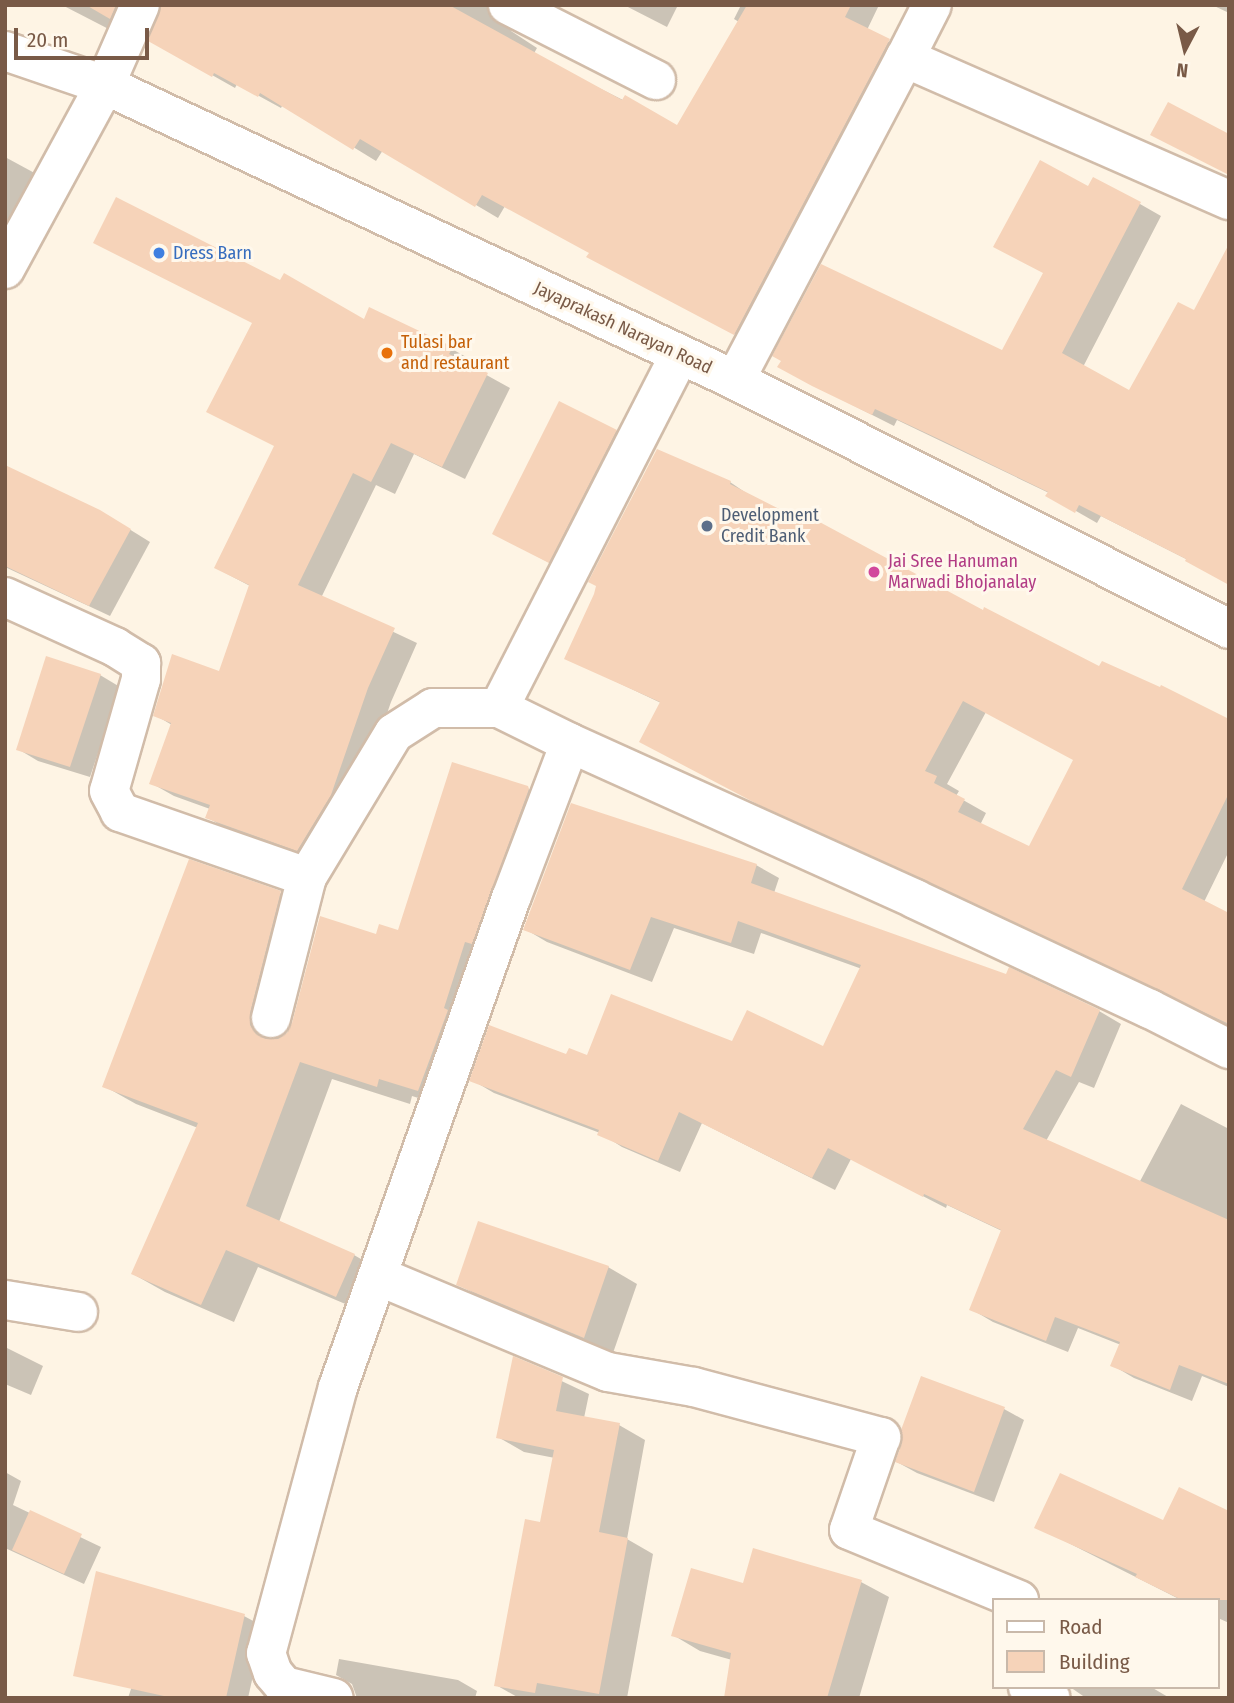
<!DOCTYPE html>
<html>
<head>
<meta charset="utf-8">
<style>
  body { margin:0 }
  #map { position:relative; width:1234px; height:1703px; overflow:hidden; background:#fef4e4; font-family:"Fira Sans Condensed",sans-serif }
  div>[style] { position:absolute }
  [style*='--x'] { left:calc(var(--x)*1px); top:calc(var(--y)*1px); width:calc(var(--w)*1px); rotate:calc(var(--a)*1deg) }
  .shadow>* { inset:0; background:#0003 }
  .building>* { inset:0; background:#f6d3b9 }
  .roads { filter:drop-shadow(2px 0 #d1bca9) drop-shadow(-2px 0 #d1bca9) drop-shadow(0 2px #d1bca9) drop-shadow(0 -2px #d1bca9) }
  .street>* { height:38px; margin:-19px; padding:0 19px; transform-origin:19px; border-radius:19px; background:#fff }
  .secondary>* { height:38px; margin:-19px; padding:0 19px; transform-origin:19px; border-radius:19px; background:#fff }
  .dots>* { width:19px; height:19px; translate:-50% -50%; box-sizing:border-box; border:4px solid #fff8ec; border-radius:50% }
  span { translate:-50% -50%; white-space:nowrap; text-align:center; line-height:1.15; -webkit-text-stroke:6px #fff8ec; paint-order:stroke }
  .shop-label { font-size:18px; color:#366cbe }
  .left { translate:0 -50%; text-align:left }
  .street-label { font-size:18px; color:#795a47 }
  .food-label { font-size:18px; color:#c56008 }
  .service-label { font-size:18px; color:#4e5e75 }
  .hotel-label { font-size:18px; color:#b23c85 }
  .frame { position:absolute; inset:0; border:7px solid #795a47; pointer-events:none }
  .legend { position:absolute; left:992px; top:1598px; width:228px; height:91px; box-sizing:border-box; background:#fff8ec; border:2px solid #c9b9aa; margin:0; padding:9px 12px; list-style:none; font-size:21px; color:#795a47 }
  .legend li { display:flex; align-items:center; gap:14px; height:35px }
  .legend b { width:35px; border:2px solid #c9b9aa }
  .north { position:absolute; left:1150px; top:14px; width:70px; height:70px; -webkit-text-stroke:5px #fff8ec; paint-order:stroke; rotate:187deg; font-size:19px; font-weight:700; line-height:28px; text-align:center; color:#795a47 }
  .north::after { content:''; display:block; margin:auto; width:24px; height:32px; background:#795a47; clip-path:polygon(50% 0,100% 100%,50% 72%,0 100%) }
  .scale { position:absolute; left:14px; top:28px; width:135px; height:32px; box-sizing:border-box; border:4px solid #795a47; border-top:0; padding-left:9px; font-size:21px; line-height:24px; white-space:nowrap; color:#795a47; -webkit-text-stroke:5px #fff8ec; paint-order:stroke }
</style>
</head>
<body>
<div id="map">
  <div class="shadow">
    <i style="clip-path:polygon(62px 5px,146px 5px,128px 39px)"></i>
    <i style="clip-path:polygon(163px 5px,513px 5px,508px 19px,511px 31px,537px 48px,533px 55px,677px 127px,739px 22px,734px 19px,741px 5px,879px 5px,867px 30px,911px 54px,757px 346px,611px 269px,591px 253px,505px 206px,498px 218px,383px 150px,376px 161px,283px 104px,281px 108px,237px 84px,235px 88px,150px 40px)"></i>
    <i style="clip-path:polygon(624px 5px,678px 5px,667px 27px)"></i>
    <i style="clip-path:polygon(1212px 5px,1229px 5px,1229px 15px,1227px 12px)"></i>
    <i style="clip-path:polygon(5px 157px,53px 183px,5px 277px)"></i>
    <i style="clip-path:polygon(1089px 189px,1140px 204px,1161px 216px,1083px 367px,1130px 392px,1194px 313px,1188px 560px,1101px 516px,1097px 523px,1048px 495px,1049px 493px,897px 420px,894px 426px,801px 379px,1003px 352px)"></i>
    <i style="clip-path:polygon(281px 282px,365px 321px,452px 349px,475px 362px,472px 367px,510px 388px,465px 479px,414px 454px,395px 494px,376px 485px,321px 598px,417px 643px,391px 702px,354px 808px,321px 862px,230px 831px,207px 817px,210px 809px,174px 796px,151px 783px,172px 725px,155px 715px,220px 673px,250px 586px,216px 568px,276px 447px)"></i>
    <i style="clip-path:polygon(616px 431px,645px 448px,579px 578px,494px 534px)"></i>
    <i style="clip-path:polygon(5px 467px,121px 524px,150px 542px,110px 616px,5px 567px)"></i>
    <i style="clip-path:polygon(evenodd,730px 482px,752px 497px,1100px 668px,1229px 721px,1229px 851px,1204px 902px,1229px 915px,1229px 1025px,786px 818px,664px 754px,661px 703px,566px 658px,730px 482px,986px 712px,1075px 760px,1030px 848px,980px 825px,986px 813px,956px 796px,959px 791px,947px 784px,986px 712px)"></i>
    <i style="clip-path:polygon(100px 675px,120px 687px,90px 777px,38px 761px,18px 749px)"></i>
    <i style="clip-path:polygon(527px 788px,560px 807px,450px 1108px,412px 1096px,410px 1104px,332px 1079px,279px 1222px,354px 1255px,387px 1274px,369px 1314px,258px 1267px,234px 1322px,165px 1292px,133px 1274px,198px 1128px,136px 1104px,104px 1086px,280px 893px,312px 911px,282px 1038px,287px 1035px,377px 936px,399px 932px)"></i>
    <i style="clip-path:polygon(756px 865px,779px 878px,774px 893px,1099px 1011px,1121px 1024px,1094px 1088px,1079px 1082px,1046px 1141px,1138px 1185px,1181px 1104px,1229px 1129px,1229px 1387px,1202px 1376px,1192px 1401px,1134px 1378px,1112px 1365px,1121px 1345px,1078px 1328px,1068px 1352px,993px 1322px,971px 1309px,1002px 1231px,947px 1205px,946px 1208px,851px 1159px,835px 1190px,702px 1123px,680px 1172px,622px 1147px,600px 1133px,494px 1093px,472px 1080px,567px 1056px,588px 1058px,732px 1043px,823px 1048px,862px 969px,761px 933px,754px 954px,674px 928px,652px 982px,547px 942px,525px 929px)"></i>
    <i style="clip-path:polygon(608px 1267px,637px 1284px,613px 1353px,487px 1301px,458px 1284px)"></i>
    <i style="clip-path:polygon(5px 1347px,43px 1366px,31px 1395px,5px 1384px)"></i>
    <i style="clip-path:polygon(515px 1359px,589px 1394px,584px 1418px,619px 1425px,645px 1440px,627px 1539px,653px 1554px,627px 1698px,519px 1698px,496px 1685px,542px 1524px,555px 1458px,524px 1452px,498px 1437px)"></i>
    <i style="clip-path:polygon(1004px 1409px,1024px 1420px,994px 1502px,917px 1473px,897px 1462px)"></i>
    <i style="clip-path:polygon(5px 1472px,21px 1481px,13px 1505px,101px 1547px,84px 1584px,5px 1548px)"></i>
    <i style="clip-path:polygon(1229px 1513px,1229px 1623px,1218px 1618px,1218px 1600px,1181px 1600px,1037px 1527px,1163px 1523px)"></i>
    <i style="clip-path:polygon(861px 1582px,889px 1597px,859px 1698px,726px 1698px,732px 1660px,700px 1651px,673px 1635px,744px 1586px)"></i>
    <i style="clip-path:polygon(244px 1616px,264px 1627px,248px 1698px,128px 1698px,136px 1674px)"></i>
    <i style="clip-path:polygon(339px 1659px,458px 1680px,477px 1691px,475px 1698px,357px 1698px,352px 1684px,336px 1675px)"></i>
    <i style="clip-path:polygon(1070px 1687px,1151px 1687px,1168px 1697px,1086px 1698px)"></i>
  </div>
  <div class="building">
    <i style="clip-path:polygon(86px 5px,116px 5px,110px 19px)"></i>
    <i style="clip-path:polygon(161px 5px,449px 5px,622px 100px,625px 95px,677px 125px,747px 5px,851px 5px,845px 17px,890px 39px,734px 335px,586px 257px,589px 253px,482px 195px,475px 207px,360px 139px,353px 150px,260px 93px,258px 97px,214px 73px,212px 77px,148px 41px)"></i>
    <i style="clip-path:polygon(1168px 102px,1229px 134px,1229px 175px,1150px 135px)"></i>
    <i style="clip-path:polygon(1040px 160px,1088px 186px,1093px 177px,1141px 202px,1062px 353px,1129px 390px,1178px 302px,1194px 310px,1229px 244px,1229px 585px,1185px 561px,1186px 559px,1079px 505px,1075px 513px,1045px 496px,1048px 492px,941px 440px,875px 409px,872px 415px,812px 386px,777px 367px,781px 361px,772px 356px,821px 264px,1002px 350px,1043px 273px,993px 247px)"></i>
    <i style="clip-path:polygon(116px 197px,280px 280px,284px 273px,364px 319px,369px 307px,453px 347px,449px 354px,488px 373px,442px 467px,391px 443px,371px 482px,353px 473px,298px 585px,395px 628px,368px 688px,331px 795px,297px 851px,205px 818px,210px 805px,149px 784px,171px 723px,153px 716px,172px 654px,219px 671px,249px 585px,214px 568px,274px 446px,206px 412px,252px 323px,93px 243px)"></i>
    <i style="clip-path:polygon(559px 401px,617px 430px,549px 563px,492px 534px)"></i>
    <i style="clip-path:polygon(evenodd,657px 449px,731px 481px,730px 484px,797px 518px,801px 512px,983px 610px,984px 607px,1099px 666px,1102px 661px,1160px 687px,1161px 685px,1229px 719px,1229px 793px,1182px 889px,1229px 913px,1229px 1024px,761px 806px,639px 742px,660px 702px,564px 659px,594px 594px,596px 586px,588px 582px,657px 449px,963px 701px,1073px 760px,1029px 846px,958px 812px,965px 799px,934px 783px,937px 776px,925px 771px,963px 701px)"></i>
    <i style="clip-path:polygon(5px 465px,100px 510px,131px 529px,89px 606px,5px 566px)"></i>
    <i style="clip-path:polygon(46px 656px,101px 674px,70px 767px,16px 750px)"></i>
    <i style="clip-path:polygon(452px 762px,528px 786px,529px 789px,472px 944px,465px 942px,444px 1008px,448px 1010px,418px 1091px,379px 1079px,377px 1087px,300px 1062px,246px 1206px,355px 1254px,336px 1297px,226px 1250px,201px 1305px,131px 1274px,198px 1123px,102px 1087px,189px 859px,281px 891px,250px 1013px,250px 1025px,256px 1034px,266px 1039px,278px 1039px,287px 1033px,292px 1023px,320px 916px,376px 934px,379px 924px,398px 930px)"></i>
    <i style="clip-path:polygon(571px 803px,757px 864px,751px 883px,1006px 974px,1009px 967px,1100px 1010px,1071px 1077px,1056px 1070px,1023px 1129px,1229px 1220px,1229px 1384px,1179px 1365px,1170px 1390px,1110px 1366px,1120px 1342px,1055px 1317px,1046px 1341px,969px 1310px,1001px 1230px,924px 1194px,923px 1197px,828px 1148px,812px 1178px,679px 1112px,658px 1161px,597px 1135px,599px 1130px,469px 1081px,489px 1025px,566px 1054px,569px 1048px,587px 1055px,611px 994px,732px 1041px,747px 1010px,823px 1046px,861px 965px,738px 921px,731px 943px,651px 917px,630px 970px,523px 930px)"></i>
    <i style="clip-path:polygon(478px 1221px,609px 1266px,584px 1338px,456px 1285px)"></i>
    <i style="clip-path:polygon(513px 1356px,563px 1377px,556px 1411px,620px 1423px,599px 1532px,628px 1538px,599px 1694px,537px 1683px,535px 1693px,494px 1686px,525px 1519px,540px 1522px,554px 1450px,496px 1438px)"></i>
    <i style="clip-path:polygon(921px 1376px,1005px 1407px,974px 1492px,895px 1462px,902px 1443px,901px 1430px)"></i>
    <i style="clip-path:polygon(1060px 1473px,1163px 1520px,1179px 1487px,1229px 1511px,1229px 1600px,1182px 1600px,1135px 1577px,1137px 1574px,1034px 1528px)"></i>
    <i style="clip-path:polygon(30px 1510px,82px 1534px,64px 1574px,12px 1550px)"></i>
    <i style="clip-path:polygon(753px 1548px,862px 1580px,827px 1698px,724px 1698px,731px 1653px,671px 1636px,691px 1568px,743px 1583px)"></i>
    <i style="clip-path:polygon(96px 1571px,245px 1614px,226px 1698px,173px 1698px,73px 1676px)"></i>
  </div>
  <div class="roads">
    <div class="street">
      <i style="--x:508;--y:5;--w:166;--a:26.9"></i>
      <i style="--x:905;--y:58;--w:59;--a:-63"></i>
      <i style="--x:5;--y:269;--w:209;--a:-61.5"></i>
      <i style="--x:105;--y:85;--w:87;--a:-66.4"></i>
      <i style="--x:735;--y:380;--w:364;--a:-62.2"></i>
      <i style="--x:905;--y:58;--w:354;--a:23.7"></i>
      <i style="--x:5;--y:597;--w:121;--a:24.4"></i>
      <i style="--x:115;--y:647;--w:31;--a:32"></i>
      <i style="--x:141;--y:663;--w:16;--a:90"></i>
      <i style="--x:141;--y:679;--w:116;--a:105.9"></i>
      <i style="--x:109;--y:791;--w:24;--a:62"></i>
      <i style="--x:120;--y:812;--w:198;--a:19.2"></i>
      <i style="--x:499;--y:708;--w:397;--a:-62.9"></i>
      <i style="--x:570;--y:743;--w:379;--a:24.3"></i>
      <i style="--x:915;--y:899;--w:259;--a:25.1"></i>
      <i style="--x:1150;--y:1009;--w:89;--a:26.9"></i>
      <i style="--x:271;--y:1018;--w:146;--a:-75.7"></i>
      <i style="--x:307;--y:877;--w:168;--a:-58.9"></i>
      <i style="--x:394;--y:733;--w:46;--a:-32.7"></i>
      <i style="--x:433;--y:708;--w:66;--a:0"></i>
      <i style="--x:499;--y:708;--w:79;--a:26.2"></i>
      <i style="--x:570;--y:743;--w:166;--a:110.8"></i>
      <i style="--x:511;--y:898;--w:519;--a:109.48"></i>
      <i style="--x:338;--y:1387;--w:276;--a:105.1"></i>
      <i style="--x:266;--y:1653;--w:21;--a:71"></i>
      <i style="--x:273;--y:1673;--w:17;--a:50"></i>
      <i style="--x:284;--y:1686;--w:51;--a:13.5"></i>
      <i style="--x:378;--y:1276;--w:249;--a:22.7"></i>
      <i style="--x:608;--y:1372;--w:87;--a:9.9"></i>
      <i style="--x:694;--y:1387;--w:194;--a:15"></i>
      <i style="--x:881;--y:1437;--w:98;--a:109"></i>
      <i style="--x:849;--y:1530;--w:184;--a:22.4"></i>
      <i style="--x:5;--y:1300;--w:74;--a:9.3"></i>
      <i style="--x:1028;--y:1687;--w:25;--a:26"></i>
    </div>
    <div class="secondary">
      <i style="--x:5;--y:51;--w:106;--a:18.8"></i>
      <i style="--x:105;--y:85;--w:696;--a:25.09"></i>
      <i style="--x:735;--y:380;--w:553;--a:26.75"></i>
    </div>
  </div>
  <div class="dots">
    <i style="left:159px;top:253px;background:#3f7fe0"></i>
    <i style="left:387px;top:353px;background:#e8710a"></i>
    <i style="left:707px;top:526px;background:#5c6f8a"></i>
    <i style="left:874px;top:572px;background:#d1479c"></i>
  </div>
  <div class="shop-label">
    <span class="left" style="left:173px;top:253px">Dress Barn</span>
  </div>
  <div class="street-label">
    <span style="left:623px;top:328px;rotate:25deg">Jayaprakash Narayan Road</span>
  </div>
  <div class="food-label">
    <span class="left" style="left:401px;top:353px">Tulasi bar<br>and restaurant</span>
  </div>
  <div class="service-label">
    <span class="left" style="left:721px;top:526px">Development<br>Credit Bank</span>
  </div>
  <div class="hotel-label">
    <span class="left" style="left:888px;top:572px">Jai Sree Hanuman<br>Marwadi Bhojanalay</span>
  </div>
  <div class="frame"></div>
  <ul class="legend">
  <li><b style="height:9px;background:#fff"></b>Road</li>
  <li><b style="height:19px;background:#f6d3b9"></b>Building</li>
  </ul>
  <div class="north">N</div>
  <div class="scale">20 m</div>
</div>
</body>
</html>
